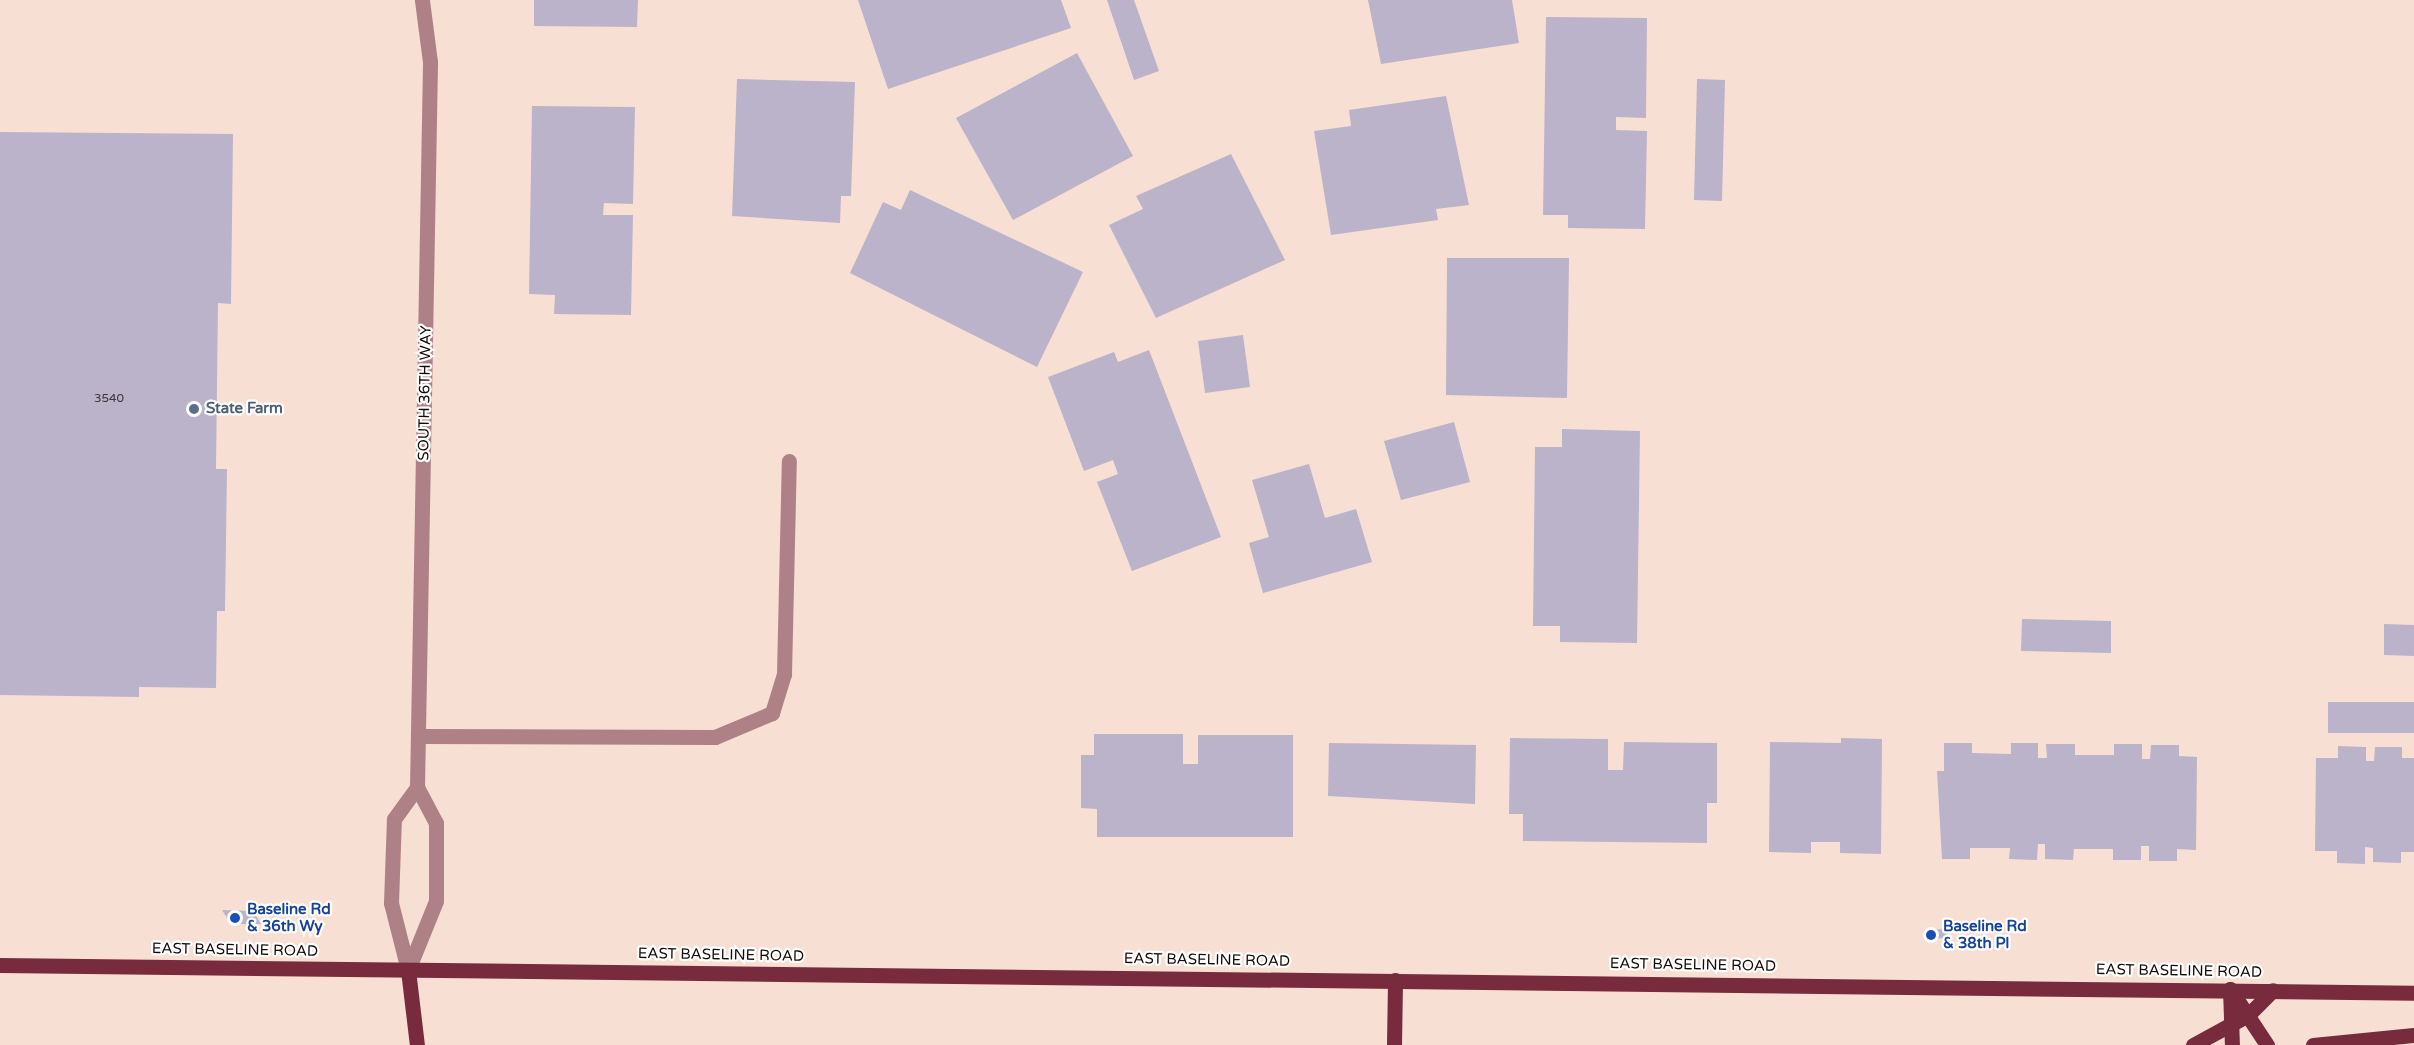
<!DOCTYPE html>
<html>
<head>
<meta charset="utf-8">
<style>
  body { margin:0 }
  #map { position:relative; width:2414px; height:1045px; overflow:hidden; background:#f8dfd3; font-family:"Varela Round",sans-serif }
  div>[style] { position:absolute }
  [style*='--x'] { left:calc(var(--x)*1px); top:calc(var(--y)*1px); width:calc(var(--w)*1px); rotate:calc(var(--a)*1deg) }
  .building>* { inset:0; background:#bbb3c9 }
  .lane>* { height:15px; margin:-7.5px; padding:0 7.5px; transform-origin:7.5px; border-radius:7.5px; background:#ae8187 }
  .street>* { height:15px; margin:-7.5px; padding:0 7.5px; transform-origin:7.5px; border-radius:7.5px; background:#ae8187 }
  .primary>* { height:15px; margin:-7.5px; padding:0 7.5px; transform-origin:7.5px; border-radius:7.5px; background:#772b3c }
  .dots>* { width:16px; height:16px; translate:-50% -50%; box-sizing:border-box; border:3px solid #fff; border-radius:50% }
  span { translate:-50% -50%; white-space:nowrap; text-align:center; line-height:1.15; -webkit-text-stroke:4.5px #fff; paint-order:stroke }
  .number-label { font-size:12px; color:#3c3538 }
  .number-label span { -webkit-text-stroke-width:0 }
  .street-label { font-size:15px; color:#120b07 }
  .service-label { font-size:15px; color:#4e5e75; font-weight:700 }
  .left { translate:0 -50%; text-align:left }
  .transit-label { font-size:15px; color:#164399; font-weight:700 }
</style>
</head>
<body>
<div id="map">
  <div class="building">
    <i style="clip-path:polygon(534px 0,638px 0,637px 27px,534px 26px)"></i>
    <i style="clip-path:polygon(858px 0,1061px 0,1071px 28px,888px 89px)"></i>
    <i style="clip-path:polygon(1107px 0,1134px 0,1159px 71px,1134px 80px)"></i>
    <i style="clip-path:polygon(1368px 0,1512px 0,1519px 43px,1381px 64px)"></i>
    <i style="clip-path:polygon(1546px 17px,1647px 18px,1646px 118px,1616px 117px,1616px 130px,1647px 131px,1645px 229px,1568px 228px,1568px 215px,1543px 215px)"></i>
    <i style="clip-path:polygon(1077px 53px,1133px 156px,1013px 220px,956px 118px)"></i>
    <i style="clip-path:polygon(737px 79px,855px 82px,851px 196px,841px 196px,840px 223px,732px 216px)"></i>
    <i style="clip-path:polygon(1697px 79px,1725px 80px,1722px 201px,1694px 200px)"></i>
    <i style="clip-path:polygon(1446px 96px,1469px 205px,1436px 209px,1438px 220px,1331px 235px,1314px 131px,1351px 126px,1349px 110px)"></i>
    <i style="clip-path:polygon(532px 106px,635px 107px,633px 204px,604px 203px,603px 215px,633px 215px,631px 315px,554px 314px,555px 295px,529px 294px)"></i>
    <i style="clip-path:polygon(0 132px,233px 134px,231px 304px,218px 303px,216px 469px,227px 469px,225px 611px,217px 611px,216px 688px,139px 687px,139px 697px,0 695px)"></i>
    <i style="clip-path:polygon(1231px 154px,1285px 260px,1156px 318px,1109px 225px,1143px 209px,1136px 196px)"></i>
    <i style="clip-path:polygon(910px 190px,1083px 272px,1037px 367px,850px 273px,883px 202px,901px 210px)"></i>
    <i style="clip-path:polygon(1447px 258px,1569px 258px,1567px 398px,1446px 395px)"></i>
    <i style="clip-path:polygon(1243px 335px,1250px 387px,1205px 393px,1198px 341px)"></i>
    <i style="clip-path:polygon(1149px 350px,1221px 537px,1132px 571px,1097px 482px,1118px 474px,1113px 460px,1084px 471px,1048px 377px,1114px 352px,1118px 362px)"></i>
    <i style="clip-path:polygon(1454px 422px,1470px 482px,1401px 500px,1384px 441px)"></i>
    <i style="clip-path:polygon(1562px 429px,1640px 431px,1637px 643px,1560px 642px,1560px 626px,1533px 626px,1535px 447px,1562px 447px)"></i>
    <i style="clip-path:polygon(1309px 464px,1325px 518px,1356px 509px,1372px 562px,1263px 593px,1249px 543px,1269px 537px,1252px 480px)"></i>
    <i style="clip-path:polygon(2022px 619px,2111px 621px,2111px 653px,2021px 651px)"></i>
    <i style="clip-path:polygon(2384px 624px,2414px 625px,2414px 656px,2384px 655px)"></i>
    <i style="clip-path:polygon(2328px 702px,2414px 702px,2414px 733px,2328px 733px)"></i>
    <i style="clip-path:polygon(1094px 734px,1183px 734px,1183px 764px,1198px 764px,1198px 735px,1293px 735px,1293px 837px,1097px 837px,1097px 809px,1081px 808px,1081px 755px,1094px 755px)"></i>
    <i style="clip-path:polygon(1510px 738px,1608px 739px,1608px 770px,1623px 770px,1624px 742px,1717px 743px,1717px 803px,1707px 803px,1707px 843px,1523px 841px,1523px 814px,1509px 814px)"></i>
    <i style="clip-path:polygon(1841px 738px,1882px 739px,1881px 854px,1840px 853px,1840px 842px,1811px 842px,1811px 853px,1769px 852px,1770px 742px,1841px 743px)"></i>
    <i style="clip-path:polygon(1329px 743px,1476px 745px,1475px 804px,1328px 796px)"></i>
    <i style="clip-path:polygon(1944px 743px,1972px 743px,1972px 753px,2011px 754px,2011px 743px,2038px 743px,2038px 758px,2047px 758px,2046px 744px,2075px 744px,2075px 755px,2114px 755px,2114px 744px,2142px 744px,2142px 759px,2150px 759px,2151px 745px,2179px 745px,2179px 756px,2197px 757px,2196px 850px,2177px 849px,2177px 861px,2149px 861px,2149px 846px,2141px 846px,2141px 860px,2113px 860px,2113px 849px,2074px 849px,2073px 860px,2045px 859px,2045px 844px,2038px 844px,2037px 860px,2009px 859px,2010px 848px,1970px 848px,1970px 859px,1942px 859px,1937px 771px,1944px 771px)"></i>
    <i style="clip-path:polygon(2338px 746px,2366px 747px,2366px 761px,2374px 761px,2375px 747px,2402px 747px,2402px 758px,2414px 758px,2414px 852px,2401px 852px,2401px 863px,2373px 862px,2373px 848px,2365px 847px,2365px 864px,2337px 863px,2337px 851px,2315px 851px,2316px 758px,2338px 758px)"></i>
    <i style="clip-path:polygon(222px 910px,253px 911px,261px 924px,231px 924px)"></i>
    <i style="clip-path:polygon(1946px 929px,1947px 938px,1924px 939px,1924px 930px)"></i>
  </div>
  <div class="lane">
    <i style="--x:419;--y:736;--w:296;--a:0.2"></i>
    <i style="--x:715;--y:737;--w:62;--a:-22.8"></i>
    <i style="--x:772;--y:713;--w:41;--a:-72.9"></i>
    <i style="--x:784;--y:674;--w:213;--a:-88.7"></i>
  </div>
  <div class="street">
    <i style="--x:408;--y:970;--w:74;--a:-67.9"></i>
    <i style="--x:436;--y:901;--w:78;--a:-90"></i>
    <i style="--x:436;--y:823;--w:41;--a:-117.8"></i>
    <i style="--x:417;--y:787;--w:725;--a:-88.97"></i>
    <i style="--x:430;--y:62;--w:63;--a:-97.4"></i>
    <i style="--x:408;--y:970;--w:69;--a:-104.2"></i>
    <i style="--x:391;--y:903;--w:84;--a:-88"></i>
    <i style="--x:394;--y:819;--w:39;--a:-54"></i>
  </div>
  <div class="primary">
    <i style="--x:0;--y:965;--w:2414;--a:0.66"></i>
    <i style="--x:408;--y:970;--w:76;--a:83.2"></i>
    <i style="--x:2230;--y:989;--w:67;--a:56.5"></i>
    <i style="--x:2230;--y:989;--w:56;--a:88"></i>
    <i style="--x:1394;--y:1045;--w:65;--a:-89.1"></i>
    <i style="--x:2193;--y:1045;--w:63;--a:-28.6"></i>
    <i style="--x:2248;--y:1015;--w:35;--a:-45"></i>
    <i style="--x:2313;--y:1045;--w:101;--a:-5.7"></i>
  </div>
  <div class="dots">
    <i style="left:194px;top:409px;background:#5c6f8a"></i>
    <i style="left:235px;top:918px;background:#1a4fb4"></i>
    <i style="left:1931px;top:935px;background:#1a4fb4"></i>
  </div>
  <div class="number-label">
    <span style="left:109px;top:399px">3540</span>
  </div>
  <div class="street-label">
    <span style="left:425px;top:393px;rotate:-89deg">SOUTH 36TH WAY</span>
    <span style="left:235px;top:950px;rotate:1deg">EAST BASELINE ROAD</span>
    <span style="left:721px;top:955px;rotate:1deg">EAST BASELINE ROAD</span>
    <span style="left:1207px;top:960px;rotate:1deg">EAST BASELINE ROAD</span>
    <span style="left:1693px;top:965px;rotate:1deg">EAST BASELINE ROAD</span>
    <span style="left:2179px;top:971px;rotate:1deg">EAST BASELINE ROAD</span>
  </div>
  <div class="service-label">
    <span class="left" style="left:206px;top:409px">State Farm</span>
  </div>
  <div class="transit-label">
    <span class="left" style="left:247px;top:918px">Baseline Rd<br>&amp; 36th Wy</span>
    <span class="left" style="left:1943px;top:935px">Baseline Rd<br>&amp; 38th Pl</span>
  </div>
</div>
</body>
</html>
